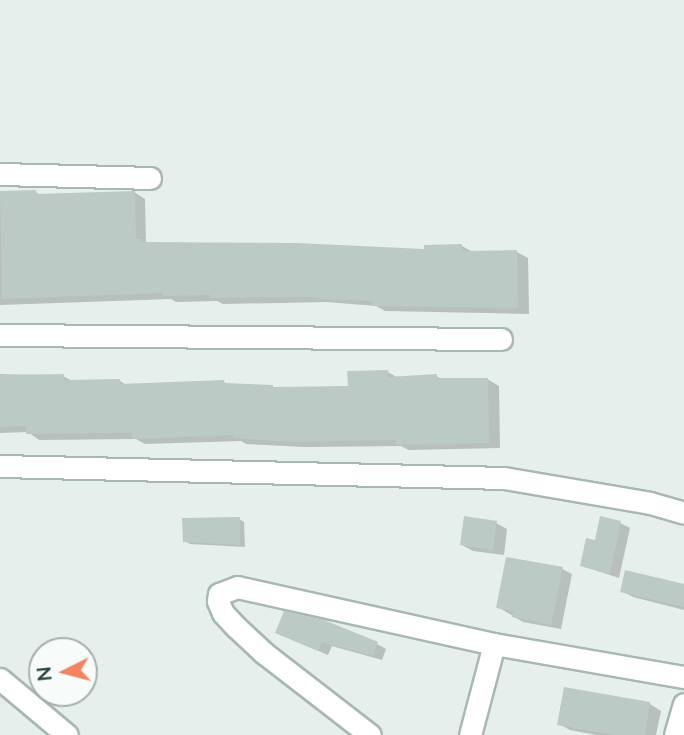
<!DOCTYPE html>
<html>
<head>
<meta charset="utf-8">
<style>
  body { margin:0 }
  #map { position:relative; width:684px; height:735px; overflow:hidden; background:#e6efeb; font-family:Lato,sans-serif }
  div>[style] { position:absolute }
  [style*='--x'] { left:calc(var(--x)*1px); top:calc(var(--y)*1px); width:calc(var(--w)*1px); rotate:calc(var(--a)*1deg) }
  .shadow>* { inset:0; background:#0003 }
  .building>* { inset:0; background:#bbcac4 }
  .roads { filter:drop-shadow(2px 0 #a8b8b2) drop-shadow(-2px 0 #a8b8b2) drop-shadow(0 2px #a8b8b2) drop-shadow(0 -2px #a8b8b2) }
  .street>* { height:21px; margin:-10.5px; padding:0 10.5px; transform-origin:10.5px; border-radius:10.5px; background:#fff }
  .secondary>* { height:21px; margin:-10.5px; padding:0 10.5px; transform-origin:10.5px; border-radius:10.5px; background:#fff }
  span { translate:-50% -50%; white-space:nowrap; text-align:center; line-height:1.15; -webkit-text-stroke:5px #f7fbf9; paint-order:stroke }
  .north { position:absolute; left:28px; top:637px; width:70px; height:70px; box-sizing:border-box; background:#f7fbf9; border:2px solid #a3b1ad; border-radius:50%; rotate:264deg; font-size:19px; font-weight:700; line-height:28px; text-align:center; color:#24423a }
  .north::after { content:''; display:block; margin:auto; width:24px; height:32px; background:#f4845f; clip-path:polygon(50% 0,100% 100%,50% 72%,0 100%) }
</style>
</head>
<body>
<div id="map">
  <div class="shadow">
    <i style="clip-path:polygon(0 192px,35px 192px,41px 195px,134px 192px,145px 199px,146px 244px,426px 251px,462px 246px,473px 252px,517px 252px,528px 258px,529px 314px,385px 311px,376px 306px,327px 302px,223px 304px,217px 301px,176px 302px,171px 299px,0 305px)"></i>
    <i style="clip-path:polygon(388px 372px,398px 378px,436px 376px,442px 379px,487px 379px,499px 386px,500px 448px,409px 450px,401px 446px,305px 447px,246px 444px,241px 441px,145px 444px,136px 439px,39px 440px,28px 432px,0 433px,0 374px,63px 376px,74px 382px,120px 381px,128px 386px,224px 382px,230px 385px,272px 386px,277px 389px,350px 387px)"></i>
    <i style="clip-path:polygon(239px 519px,244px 522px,245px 547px,190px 544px,185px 541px)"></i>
    <i style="clip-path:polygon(496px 523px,507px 529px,504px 555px,473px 551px,462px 545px)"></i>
    <i style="clip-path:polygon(620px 523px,630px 528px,619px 578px,582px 566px,596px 542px)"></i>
    <i style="clip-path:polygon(562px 569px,572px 574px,561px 629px,523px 622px,498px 607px)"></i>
    <i style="clip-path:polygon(684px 586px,684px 610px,633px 597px,622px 591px)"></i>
    <i style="clip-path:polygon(277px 633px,377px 644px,386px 649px,382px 660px,332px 646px,328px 655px)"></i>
    <i style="clip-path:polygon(565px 689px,650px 704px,661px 711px,656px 735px,596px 735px,570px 730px,559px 724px)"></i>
  </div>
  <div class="building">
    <i style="clip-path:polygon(36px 190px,36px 194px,135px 191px,136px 239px,141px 239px,141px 242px,297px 243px,424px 249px,424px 245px,462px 244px,462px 251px,517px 250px,518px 308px,372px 306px,372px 301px,319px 299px,319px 297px,210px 298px,210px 295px,163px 296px,163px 293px,2px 299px,0 191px)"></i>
    <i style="clip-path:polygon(388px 370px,388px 377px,437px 374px,437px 378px,488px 378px,489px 443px,396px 445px,396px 440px,293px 442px,233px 438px,233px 435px,132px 439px,132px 433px,26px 434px,26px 426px,0 427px,0 375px,64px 374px,64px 380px,120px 379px,120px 384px,224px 380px,224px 383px,273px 385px,273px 387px,348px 386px,347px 371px)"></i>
    <i style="clip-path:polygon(464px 516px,497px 521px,493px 550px,460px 545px)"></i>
    <i style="clip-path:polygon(600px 516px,621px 521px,610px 574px,580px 566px,586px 538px,595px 540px)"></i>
    <i style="clip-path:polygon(240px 517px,240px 545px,183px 542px,182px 518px)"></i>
    <i style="clip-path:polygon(506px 557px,563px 567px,551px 625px,512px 617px,513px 611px,496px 608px)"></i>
    <i style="clip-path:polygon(625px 570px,684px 584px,684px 607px,620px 592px)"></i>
    <i style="clip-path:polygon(284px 611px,324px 620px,378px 642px,373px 656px,322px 642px,318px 651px,275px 633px)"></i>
    <i style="clip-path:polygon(564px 687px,650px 702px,645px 735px,614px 735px,557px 725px)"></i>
  </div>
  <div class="roads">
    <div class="street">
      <i style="--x:0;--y:174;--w:150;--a:1.5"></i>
      <i style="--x:0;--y:335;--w:501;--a:0.46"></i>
      <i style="--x:0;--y:466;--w:504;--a:1.36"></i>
      <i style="--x:504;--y:478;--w:148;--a:9.7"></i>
      <i style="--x:650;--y:503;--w:35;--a:16"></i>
      <i style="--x:370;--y:735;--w:134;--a:-142.3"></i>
      <i style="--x:264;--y:653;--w:38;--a:-137"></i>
      <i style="--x:236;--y:627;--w:19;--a:-133"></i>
      <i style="--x:223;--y:613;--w:13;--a:-113"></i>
      <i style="--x:218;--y:601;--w:7;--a:-82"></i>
      <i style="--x:219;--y:594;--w:19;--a:-21"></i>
      <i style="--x:237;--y:587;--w:263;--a:12.5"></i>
      <i style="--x:494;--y:644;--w:193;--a:9.9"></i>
      <i style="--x:470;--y:735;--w:94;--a:-75.2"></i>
      <i style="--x:675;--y:735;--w:32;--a:-74"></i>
    </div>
    <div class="secondary">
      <i style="--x:0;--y:679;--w:87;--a:39.9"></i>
    </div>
  </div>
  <div class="north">N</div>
</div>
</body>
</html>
